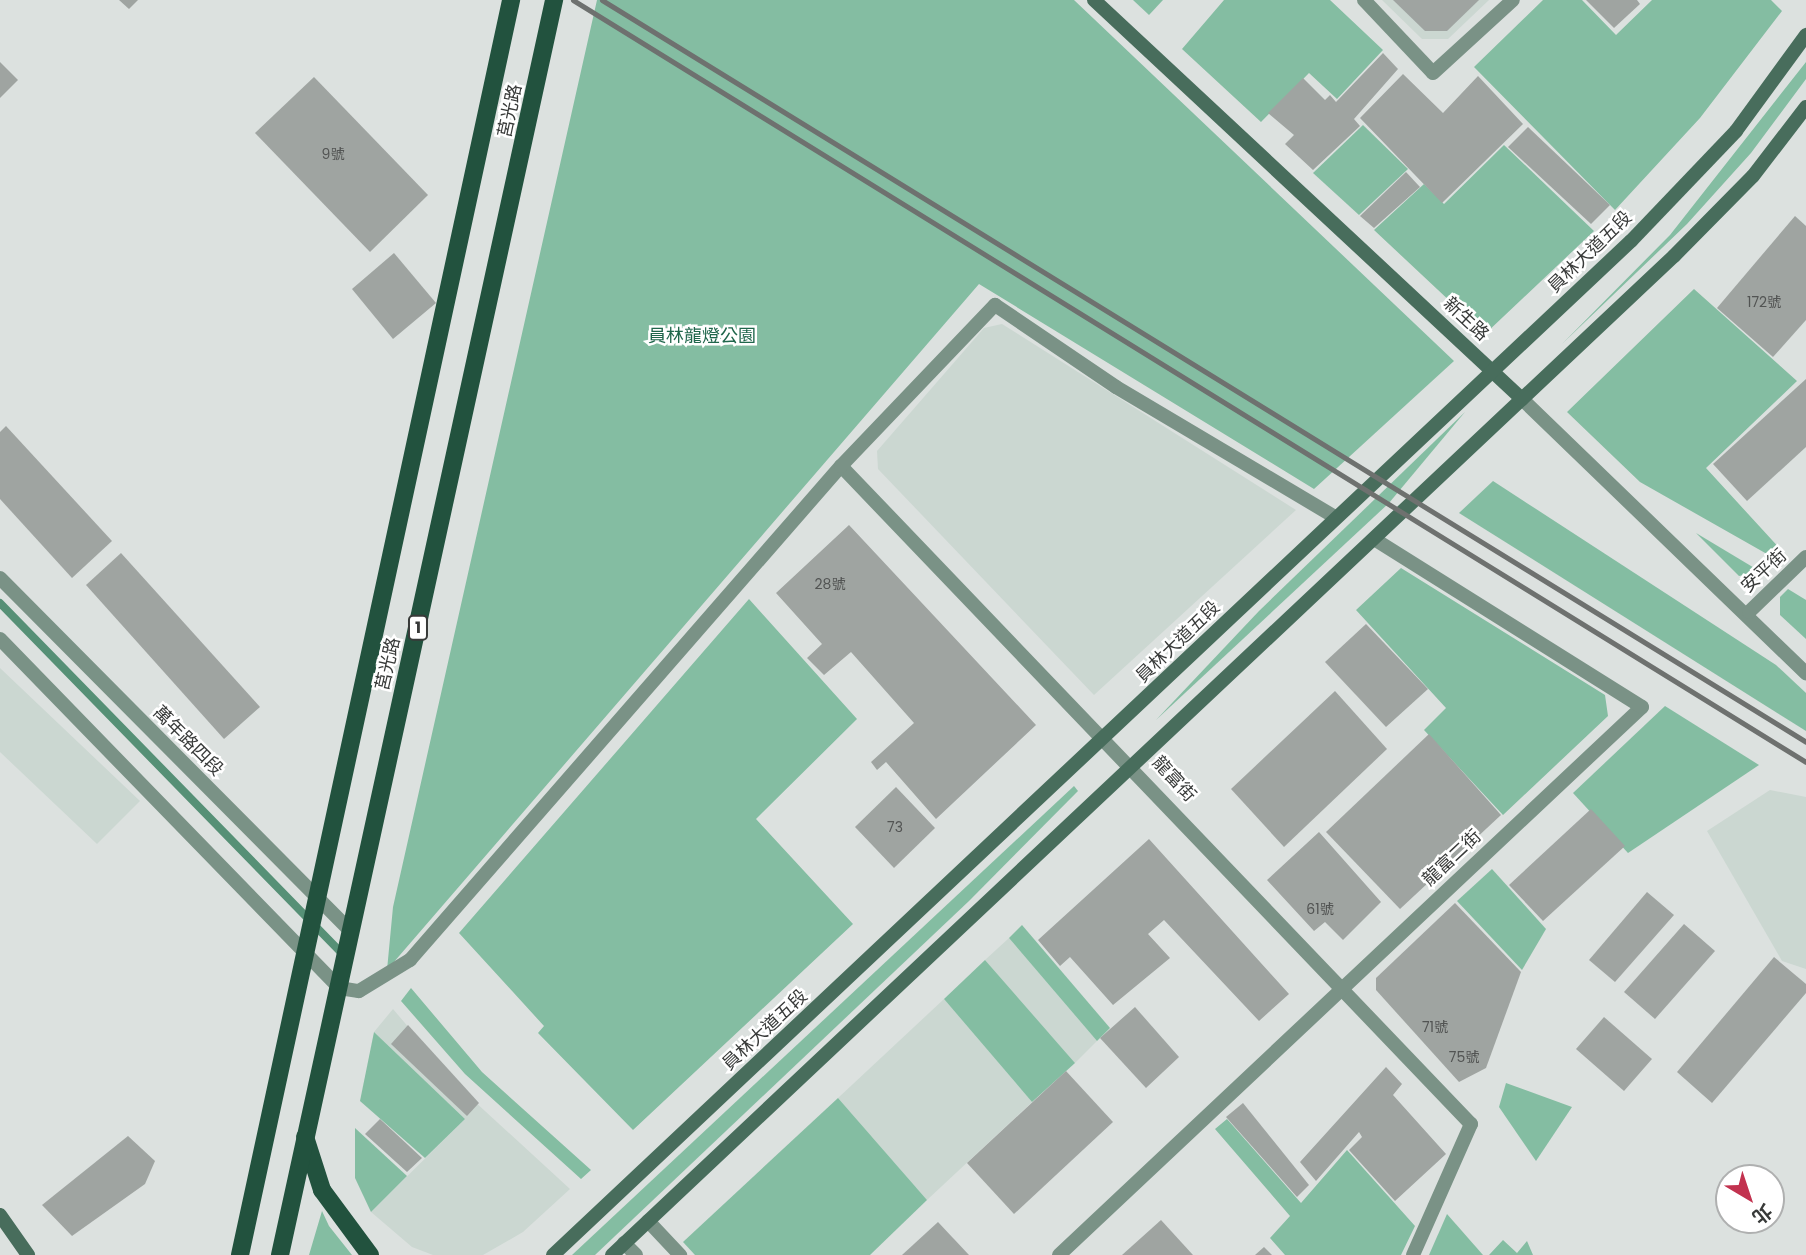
<!DOCTYPE html>
<html>
<head>
<meta charset="utf-8">
<style>
  body { margin:0 }
  #map { position:relative; width:1806px; height:1255px; overflow:hidden; background:#dce1df; font-family:Poppins,"Noto Sans TC",sans-serif }
  div>[style] { position:absolute }
  [style*='--x'] { left:calc(var(--x)*1px); top:calc(var(--y)*1px); width:calc(var(--w)*1px); rotate:calc(var(--a)*1deg) }
  .built>* { inset:0; background:#cbd7d1 }
  .green>* { inset:0; background:#84bda2 }
  .stream>* { height:8px; margin:-4px; padding:0 4px; transform-origin:4px; border-radius:4px; background:#569076 }
  .building>* { inset:0; background:#9fa4a1 }
  .street>* { height:14px; margin:-7px; padding:0 7px; transform-origin:7px; border-radius:7px; background:#7a9286 }
  .secondary>* { height:14px; margin:-7px; padding:0 7px; transform-origin:7px; border-radius:7px; background:#486d5c }
  .primary>* { height:18px; margin:-9px; padding:0 9px; transform-origin:9px; border-radius:9px; background:#22523e }
  .rail>* { height:5px; margin:-2.5px; padding:0 2.5px; transform-origin:2.5px; border-radius:2.5px; background:#6e716f }
  span { translate:-50% -50%; white-space:nowrap; text-align:center; line-height:1.15; -webkit-text-stroke:5px #fff; paint-order:stroke }
  .number-label { font-size:14px; color:#525453 }
  .number-label span { -webkit-text-stroke-width:0 }
  .shield-label span { padding:2px 5px; background:#fff; border:2px solid; border-radius:5px; -webkit-text-stroke-width:0 }
  .shield-label { font-size:16px; color:#383a39; font-weight:700 }
  .street-label { font-size:18px; color:#383a39 }
  .park-label { font-size:18px; color:#1f664b }
  .north { position:absolute; left:1715px; top:1164px; width:70px; height:70px; box-sizing:border-box; background:#fff; border:2px solid #afb0b0; border-radius:50%; rotate:141deg; font-size:19px; font-weight:700; line-height:28px; text-align:center; color:#383a39 }
  .north::after { content:''; display:block; margin:auto; width:24px; height:32px; background:#c2324f; clip-path:polygon(50% 0,100% 100%,50% 72%,0 100%) }
</style>
</head>
<body>
<div id="map">
  <div class="built">
    <i style="clip-path:polygon(1382px 0,1489px 0,1448px 39px,1422px 39px)"></i>
    <i style="clip-path:polygon(1002px 324px,1296px 510px,1094px 695px,878px 469px,877px 451px,984px 328px)"></i>
    <i style="clip-path:polygon(0 668px,140px 801px,97px 844px,0 752px)"></i>
    <i style="clip-path:polygon(1770px 790px,1806px 797px,1806px 969px,1782px 961px,1707px 831px)"></i>
    <i style="clip-path:polygon(1009px 938px,1097px 1041px,1075px 1063px,985px 960px)"></i>
    <i style="clip-path:polygon(944px 999px,1032px 1102px,927px 1200px,838px 1098px)"></i>
    <i style="clip-path:polygon(393px 1009px,461px 1089px,570px 1189px,523px 1232px,483px 1255px,433px 1255px,412px 1247px,371px 1212px,465px 1119px,374px 1032px)"></i>
  </div>
  <div class="green">
    <i style="clip-path:polygon(597px 0,1074px 0,1454px 361px,1314px 489px,979px 284px,387px 970px,393px 907px)"></i>
    <i style="clip-path:polygon(1133px 0,1163px 0,1149px 15px)"></i>
    <i style="clip-path:polygon(1224px 0,1330px 0,1383px 50px,1337px 99px,1309px 73px,1261px 122px,1182px 49px)"></i>
    <i style="clip-path:polygon(1543px 0,1582px 0,1616px 35px,1652px 0,1771px 0,1782px 11px,1700px 118px,1615px 210px,1474px 67px)"></i>
    <i style="clip-path:polygon(1806px 62px,1806px 79px,1751px 153px,1687px 224px,1562px 344px,1670px 235px)"></i>
    <i style="clip-path:polygon(1363px 125px,1408px 169px,1359px 215px,1313px 173px)"></i>
    <i style="clip-path:polygon(1504px 145px,1594px 231px,1485px 334px,1374px 230px,1424px 184px,1444px 204px)"></i>
    <i style="clip-path:polygon(1694px 289px,1797px 381px,1706px 468px,1782px 551px,1774px 558px,1640px 482px,1567px 412px)"></i>
    <i style="clip-path:polygon(1465px 412px,1389px 503px,1156px 720px,1259px 611px)"></i>
    <i style="clip-path:polygon(1493px 481px,1776px 665px,1806px 693px,1806px 731px,1459px 513px)"></i>
    <i style="clip-path:polygon(1696px 533px,1761px 572px,1739px 576px)"></i>
    <i style="clip-path:polygon(1401px 568px,1605px 695px,1608px 716px,1503px 815px,1424px 730px,1446px 708px,1356px 610px)"></i>
    <i style="clip-path:polygon(1788px 589px,1806px 600px,1806px 639px,1780px 615px,1780px 597px)"></i>
    <i style="clip-path:polygon(749px 599px,857px 719px,756px 819px,853px 924px,633px 1130px,538px 1033px,544px 1026px,459px 933px)"></i>
    <i style="clip-path:polygon(1665px 706px,1759px 765px,1628px 853px,1573px 793px)"></i>
    <i style="clip-path:polygon(1074px 786px,1078px 791px,969px 901px,595px 1255px,572px 1255px)"></i>
    <i style="clip-path:polygon(1492px 869px,1546px 929px,1522px 970px,1457px 901px)"></i>
    <i style="clip-path:polygon(1022px 925px,1110px 1028px,1097px 1041px,1009px 938px)"></i>
    <i style="clip-path:polygon(985px 960px,1075px 1063px,1032px 1102px,944px 999px)"></i>
    <i style="clip-path:polygon(411px 988px,482px 1072px,591px 1170px,581px 1179px,465px 1074px,401px 1001px)"></i>
    <i style="clip-path:polygon(374px 1032px,465px 1119px,425px 1158px,360px 1101px)"></i>
    <i style="clip-path:polygon(1506px 1083px,1572px 1107px,1536px 1161px,1499px 1107px)"></i>
    <i style="clip-path:polygon(838px 1098px,927px 1200px,870px 1255px,695px 1255px,683px 1242px)"></i>
    <i style="clip-path:polygon(1227px 1119px,1301px 1203px,1347px 1150px,1415px 1226px,1401px 1255px,1285px 1255px,1270px 1238px,1290px 1216px,1215px 1129px)"></i>
    <i style="clip-path:polygon(355px 1128px,407px 1176px,371px 1212px,355px 1178px)"></i>
    <i style="clip-path:polygon(322px 1211px,329px 1226px,352px 1255px,309px 1255px)"></i>
    <i style="clip-path:polygon(1447px 1214px,1483px 1255px,1429px 1255px)"></i>
    <i style="clip-path:polygon(1503px 1240px,1517px 1253px,1527px 1241px,1533px 1255px,1489px 1255px)"></i>
  </div>
  <div class="stream">
    <i style="--x:0;--y:603;--w:494;--a:45.7"></i>
  </div>
  <div class="building">
    <i style="clip-path:polygon(119px 0,138px 0,129px 9px)"></i>
    <i style="clip-path:polygon(1393px 0,1479px 0,1447px 31px,1425px 31px)"></i>
    <i style="clip-path:polygon(1586px 0,1637px 0,1640px 4px,1614px 28px)"></i>
    <i style="clip-path:polygon(1383px 53px,1398px 69px,1354px 119px,1360px 126px,1313px 170px,1285px 144px,1294px 135px,1268px 113px,1303px 78px,1325px 100px,1330px 95px,1336px 102px)"></i>
    <i style="clip-path:polygon(0 62px,18px 80px,0 98px)"></i>
    <i style="clip-path:polygon(1403px 74px,1443px 113px,1478px 76px,1523px 124px,1442px 203px,1360px 118px)"></i>
    <i style="clip-path:polygon(314px 77px,428px 195px,370px 252px,255px 133px)"></i>
    <i style="clip-path:polygon(1528px 127px,1610px 205px,1591px 224px,1508px 147px)"></i>
    <i style="clip-path:polygon(1406px 172px,1420px 187px,1374px 228px,1360px 216px)"></i>
    <i style="clip-path:polygon(1795px 216px,1806px 226px,1806px 320px,1773px 357px,1717px 308px)"></i>
    <i style="clip-path:polygon(394px 253px,436px 303px,393px 339px,352px 289px)"></i>
    <i style="clip-path:polygon(1806px 379px,1806px 447px,1747px 501px,1713px 464px)"></i>
    <i style="clip-path:polygon(6px 426px,112px 541px,72px 578px,0 499px,0 432px)"></i>
    <i style="clip-path:polygon(849px 525px,1036px 725px,936px 819px,886px 762px,877px 770px,871px 762px,914px 723px,851px 652px,824px 675px,807px 658px,822px 644px,776px 593px)"></i>
    <i style="clip-path:polygon(121px 553px,260px 707px,224px 739px,86px 585px)"></i>
    <i style="clip-path:polygon(1366px 624px,1428px 689px,1386px 727px,1325px 662px)"></i>
    <i style="clip-path:polygon(1335px 691px,1387px 749px,1284px 847px,1231px 789px)"></i>
    <i style="clip-path:polygon(1429px 734px,1501px 815px,1400px 909px,1326px 832px)"></i>
    <i style="clip-path:polygon(896px 787px,935px 828px,894px 868px,855px 827px)"></i>
    <i style="clip-path:polygon(1591px 809px,1625px 846px,1543px 921px,1509px 885px)"></i>
    <i style="clip-path:polygon(1319px 832px,1381px 902px,1343px 940px,1325px 922px,1314px 931px,1267px 880px)"></i>
    <i style="clip-path:polygon(1149px 839px,1289px 994px,1259px 1021px,1164px 920px,1148px 934px,1170px 958px,1113px 1005px,1070px 957px,1060px 966px,1038px 940px)"></i>
    <i style="clip-path:polygon(1647px 892px,1674px 915px,1615px 982px,1589px 960px)"></i>
    <i style="clip-path:polygon(1455px 903px,1521px 972px,1486px 1068px,1459px 1082px,1376px 990px,1376px 978px)"></i>
    <i style="clip-path:polygon(1684px 924px,1715px 951px,1655px 1019px,1624px 992px)"></i>
    <i style="clip-path:polygon(1774px 957px,1806px 984px,1806px 993px,1712px 1103px,1677px 1072px)"></i>
    <i style="clip-path:polygon(1135px 1007px,1179px 1057px,1146px 1088px,1100px 1038px)"></i>
    <i style="clip-path:polygon(1604px 1017px,1652px 1059px,1624px 1091px,1576px 1049px)"></i>
    <i style="clip-path:polygon(408px 1025px,479px 1103px,467px 1116px,391px 1044px)"></i>
    <i style="clip-path:polygon(1386px 1067px,1402px 1084px,1393px 1095px,1446px 1154px,1395px 1201px,1349px 1150px,1362px 1137px,1359px 1132px,1316px 1181px,1300px 1162px)"></i>
    <i style="clip-path:polygon(1066px 1071px,1113px 1122px,1014px 1214px,967px 1163px)"></i>
    <i style="clip-path:polygon(1243px 1103px,1309px 1185px,1297px 1197px,1226px 1117px)"></i>
    <i style="clip-path:polygon(380px 1119px,422px 1158px,407px 1172px,365px 1134px)"></i>
    <i style="clip-path:polygon(128px 1136px,155px 1161px,145px 1184px,72px 1236px,42px 1205px)"></i>
    <i style="clip-path:polygon(1161px 1220px,1193px 1255px,1122px 1255px)"></i>
    <i style="clip-path:polygon(938px 1222px,969px 1255px,902px 1255px)"></i>
    <i style="clip-path:polygon(1264px 1247px,1272px 1255px,1255px 1255px)"></i>
  </div>
  <div class="street">
    <i style="--x:1364;--y:0;--w:100;--a:46.6"></i>
    <i style="--x:1433;--y:73;--w:108;--a:-42.4"></i>
    <i style="--x:1522;--y:399;--w:395;--a:44"></i>
    <i style="--x:841;--y:466;--w:911;--a:46.25"></i>
    <i style="--x:1471;--y:1124;--w:143;--a:113.9"></i>
    <i style="--x:0;--y:578;--w:496;--a:45.2"></i>
    <i style="--x:1749;--y:612;--w:79;--a:-44"></i>
    <i style="--x:0;--y:639;--w:487;--a:45.8"></i>
    <i style="--x:339;--y:988;--w:20;--a:9"></i>
    <i style="--x:359;--y:991;--w:60;--a:-31.3"></i>
    <i style="--x:410;--y:960;--w:656;--a:-48.9"></i>
    <i style="--x:841;--y:466;--w:223;--a:-46.3"></i>
    <i style="--x:995;--y:305;--w:146;--a:34.1"></i>
    <i style="--x:1116;--y:387;--w:255;--a:30.7"></i>
    <i style="--x:648;--y:1221;--w:47;--a:46.7"></i>
    <i style="--x:624;--y:1243;--w:17;--a:45"></i>
    <i style="--x:1059;--y:1255;--w:800;--a:-43.23"></i>
    <i style="--x:1642;--y:707;--w:316;--a:-147.9"></i>
  </div>
  <div class="secondary">
    <i style="--x:1094;--y:0;--w:585;--a:42.99"></i>
    <i style="--x:0;--y:1215;--w:49;--a:55"></i>
    <i style="--x:553;--y:1255;--w:1480;--a:-43.25"></i>
    <i style="--x:1631;--y:241;--w:152;--a:-46.3"></i>
    <i style="--x:1736;--y:131;--w:119;--a:-53.9"></i>
    <i style="--x:612;--y:1255;--w:1458;--a:-43.25"></i>
    <i style="--x:1674;--y:256;--w:112;--a:-45.4"></i>
    <i style="--x:1753;--y:176;--w:87;--a:-52.5"></i>
  </div>
  <div class="primary">
    <i style="--x:305;--y:1137;--w:56;--a:72.2"></i>
    <i style="--x:322;--y:1190;--w:81;--a:53.6"></i>
    <i style="--x:240;--y:1255;--w:1284;--a:-77.81"></i>
    <i style="--x:280;--y:1255;--w:1285;--a:-77.68"></i>
  </div>
  <div class="rail">
    <i style="--x:573;--y:0;--w:1449;--a:31.72"></i>
    <i style="--x:602;--y:0;--w:1414;--a:31.64"></i>
  </div>
  <div class="number-label">
    <span style="left:333px;top:154px">9號</span>
    <span style="left:1764px;top:302px">172號</span>
    <span style="left:830px;top:584px">28號</span>
    <span style="left:895px;top:827px">73</span>
    <span style="left:1320px;top:909px">61號</span>
    <span style="left:1435px;top:1027px">71號</span>
    <span style="left:1464px;top:1057px">75號</span>
  </div>
  <div class="shield-label">
    <span style="left:418px;top:628px">1</span>
  </div>
  <div class="street-label">
    <span style="left:510px;top:111px;rotate:-78deg">莒光路</span>
    <span style="left:1590px;top:252px;rotate:-44deg">員林大道五段</span>
    <span style="left:1466px;top:319px;rotate:43deg">新生路</span>
    <span style="left:1764px;top:571px;rotate:-43deg">安平街</span>
    <span style="left:1178px;top:642px;rotate:-44deg">員林大道五段</span>
    <span style="left:388px;top:664px;rotate:-77deg">莒光路</span>
    <span style="left:188px;top:741px;rotate:45deg">萬年路四段</span>
    <span style="left:1174px;top:779px;rotate:47deg">龍富街</span>
    <span style="left:1452px;top:858px;rotate:-43deg">龍富二街</span>
    <span style="left:765px;top:1030px;rotate:-43deg">員林大道五段</span>
  </div>
  <div class="park-label">
    <span style="left:702px;top:336px">員林龍燈公園</span>
  </div>
  <div class="north">北</div>
</div>
</body>
</html>
